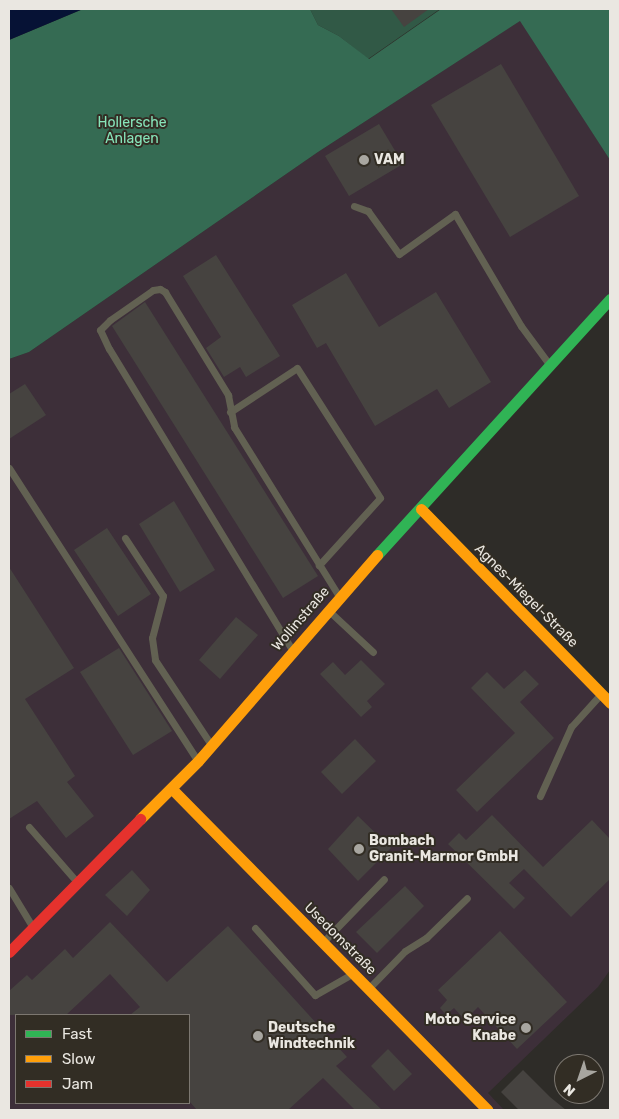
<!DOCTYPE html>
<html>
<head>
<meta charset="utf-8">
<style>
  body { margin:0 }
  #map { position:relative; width:619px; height:1119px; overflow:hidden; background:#2e2c28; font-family:Rubik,sans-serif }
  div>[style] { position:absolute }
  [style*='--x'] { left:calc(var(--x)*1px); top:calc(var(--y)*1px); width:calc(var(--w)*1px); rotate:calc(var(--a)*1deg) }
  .commercial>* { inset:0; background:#3d2f39 }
  .green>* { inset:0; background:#315946 }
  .forest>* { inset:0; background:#356b53 }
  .water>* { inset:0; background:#061235 }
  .building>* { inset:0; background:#464340 }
  .lane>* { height:7px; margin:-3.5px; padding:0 3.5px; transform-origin:3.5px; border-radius:3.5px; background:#626152 }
  .fast>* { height:11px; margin:-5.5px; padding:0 5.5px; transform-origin:5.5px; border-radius:5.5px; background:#30b455 }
  .slow>* { height:11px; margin:-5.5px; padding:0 5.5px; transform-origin:5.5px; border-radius:5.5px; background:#ff9f0a }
  .jam>* { height:11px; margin:-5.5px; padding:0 5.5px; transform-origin:5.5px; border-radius:5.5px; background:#e5322d }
  .dots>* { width:14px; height:14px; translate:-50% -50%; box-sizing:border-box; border:2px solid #322d24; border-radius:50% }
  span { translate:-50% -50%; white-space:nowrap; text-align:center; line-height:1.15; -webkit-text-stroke:4px #322d24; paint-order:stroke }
  .park-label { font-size:14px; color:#87e5ba }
  .poi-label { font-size:14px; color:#eae7e1; font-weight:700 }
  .left { translate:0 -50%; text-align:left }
  .right { translate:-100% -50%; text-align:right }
  .street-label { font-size:14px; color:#eae7e1 }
  .frame { position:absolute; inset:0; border:10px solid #eae7e1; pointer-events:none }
  .legend { position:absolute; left:15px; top:1014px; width:175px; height:90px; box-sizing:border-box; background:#322d24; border:1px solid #7c7770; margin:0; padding:6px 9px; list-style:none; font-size:15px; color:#eae7e1 }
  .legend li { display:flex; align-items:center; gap:10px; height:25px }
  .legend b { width:25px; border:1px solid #7c7770 }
  .north { position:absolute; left:554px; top:1054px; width:50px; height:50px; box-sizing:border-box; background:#322d24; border:1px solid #7c7770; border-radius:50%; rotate:221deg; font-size:14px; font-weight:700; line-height:20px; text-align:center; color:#eae7e1 }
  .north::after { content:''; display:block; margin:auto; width:18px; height:22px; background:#a8a6a0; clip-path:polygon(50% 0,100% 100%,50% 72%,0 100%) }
</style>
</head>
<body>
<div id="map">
  <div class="commercial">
    <i style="clip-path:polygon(evenodd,521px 20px,610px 160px,610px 303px,423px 509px,610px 701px,610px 970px,598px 987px,488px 1093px,504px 1110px,9px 1110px,9px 359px,29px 352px,318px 152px,521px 20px,16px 1015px,189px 1015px,189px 1103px,16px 1103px,16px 1015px)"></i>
  </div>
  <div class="green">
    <i style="clip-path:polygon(310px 9px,440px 9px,368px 59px,339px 36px,318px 25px)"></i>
  </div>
  <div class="forest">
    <i style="clip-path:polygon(83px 9px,310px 9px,318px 25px,339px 36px,369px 59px,441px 9px,610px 9px,610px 160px,520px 21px,318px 152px,29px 352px,9px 359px,9px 40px)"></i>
  </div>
  <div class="water">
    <i style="clip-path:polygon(9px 9px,83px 9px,9px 40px)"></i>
  </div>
  <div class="building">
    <i style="clip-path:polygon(391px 9px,429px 9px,404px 27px)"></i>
    <i style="clip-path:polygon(501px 64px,579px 196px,510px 237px,431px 105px)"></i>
    <i style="clip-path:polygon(379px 124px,403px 164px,349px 196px,325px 156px)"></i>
    <i style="clip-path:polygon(216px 255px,280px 356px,246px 377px,240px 367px,224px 377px,206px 348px,221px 337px,183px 276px)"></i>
    <i style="clip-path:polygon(346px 273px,379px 327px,436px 292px,491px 382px,449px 408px,437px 389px,375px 426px,326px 343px,317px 348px,292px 305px)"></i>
    <i style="clip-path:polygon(145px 302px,318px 576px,283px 598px,112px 326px)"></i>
    <i style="clip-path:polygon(25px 384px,46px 415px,9px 439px,9px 394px)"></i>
    <i style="clip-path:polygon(174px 501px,215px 570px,180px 592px,139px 524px)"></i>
    <i style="clip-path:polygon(107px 528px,151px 594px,118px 616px,74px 550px)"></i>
    <i style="clip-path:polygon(9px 567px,74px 668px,25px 699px,75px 776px,67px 782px,94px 816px,66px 838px,37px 801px,9px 819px)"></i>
    <i style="clip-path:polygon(236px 617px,258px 635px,220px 679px,199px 660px)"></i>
    <i style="clip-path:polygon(119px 648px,172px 731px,133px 755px,80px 672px)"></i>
    <i style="clip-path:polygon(361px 660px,385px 684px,367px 701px,372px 707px,361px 717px,320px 674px,333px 662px,345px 675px)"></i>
    <i style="clip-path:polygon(525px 670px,539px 684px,520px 702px,554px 738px,477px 812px,456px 790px,515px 733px,471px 688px,487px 672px,504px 689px)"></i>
    <i style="clip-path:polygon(355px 739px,376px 761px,342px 794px,321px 772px)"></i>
    <i style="clip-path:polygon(492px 815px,543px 867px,592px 820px,610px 839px,610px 879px,571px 917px,524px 869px,509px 883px,525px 898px,514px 909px,448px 844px,459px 833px,466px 840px)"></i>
    <i style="clip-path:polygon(358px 816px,391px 848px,358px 881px,328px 849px)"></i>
    <i style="clip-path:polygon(132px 870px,150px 890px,127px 916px,105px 895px)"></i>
    <i style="clip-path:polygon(405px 886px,424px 906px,377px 953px,356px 932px)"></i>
    <i style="clip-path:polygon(110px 922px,167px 982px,228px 926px,347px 1057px,336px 1066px,382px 1110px,355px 1110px,323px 1078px,288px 1110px,197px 1110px,189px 1101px,189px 1015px,130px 1015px,140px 1007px,110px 974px,66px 1015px,9px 1015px,9px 991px,27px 975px,32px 980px,65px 949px,73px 958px)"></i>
    <i style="clip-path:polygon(500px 931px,567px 1002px,517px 1049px,478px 1007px,465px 1020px,454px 1008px,446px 1015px,440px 1008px,447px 1000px,438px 990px)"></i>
    <i style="clip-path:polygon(388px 1049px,412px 1074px,394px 1091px,371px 1066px)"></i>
    <i style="clip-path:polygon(523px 1070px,550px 1097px,566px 1110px,519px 1110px,501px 1092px)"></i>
  </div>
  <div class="lane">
    <i style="--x:354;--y:206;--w:15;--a:20"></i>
    <i style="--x:368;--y:211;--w:53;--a:54.2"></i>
    <i style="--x:399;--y:254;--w:69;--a:-35.5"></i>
    <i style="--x:455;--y:214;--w:130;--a:59.5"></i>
    <i style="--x:521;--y:326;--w:47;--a:53.6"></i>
    <i style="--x:230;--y:412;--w:80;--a:-33.3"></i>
    <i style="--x:297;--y:368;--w:154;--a:57.4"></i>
    <i style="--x:380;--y:498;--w:91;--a:132.3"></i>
    <i style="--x:9;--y:468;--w:345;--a:57.2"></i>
    <i style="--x:125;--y:538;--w:69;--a:56.8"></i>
    <i style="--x:163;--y:596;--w:43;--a:104.7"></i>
    <i style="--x:152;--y:638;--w:22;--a:82"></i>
    <i style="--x:155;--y:660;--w:100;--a:56.5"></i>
    <i style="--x:329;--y:611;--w:60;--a:43"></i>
    <i style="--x:291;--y:648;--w:350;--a:-121.3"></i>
    <i style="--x:109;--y:349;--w:21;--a:-115"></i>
    <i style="--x:100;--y:330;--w:14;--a:-45"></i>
    <i style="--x:110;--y:320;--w:52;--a:-34.9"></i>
    <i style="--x:153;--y:290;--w:7;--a:-8"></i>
    <i style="--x:160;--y:289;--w:6;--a:31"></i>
    <i style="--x:165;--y:292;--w:121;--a:58.5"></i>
    <i style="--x:228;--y:395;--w:33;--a:79"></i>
    <i style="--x:234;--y:427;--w:198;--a:58.2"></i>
    <i style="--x:540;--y:796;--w:76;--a:-65.8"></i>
    <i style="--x:571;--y:727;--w:42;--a:-47.9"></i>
    <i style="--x:29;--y:827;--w:73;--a:48.9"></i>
    <i style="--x:9;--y:888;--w:44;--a:58.8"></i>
    <i style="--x:255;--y:928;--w:90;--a:48.2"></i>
    <i style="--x:315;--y:995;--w:40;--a:-29.7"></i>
    <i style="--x:324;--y:941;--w:86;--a:-45.9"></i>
    <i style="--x:370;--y:987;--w:50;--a:-45.8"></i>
    <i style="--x:405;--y:951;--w:25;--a:-32"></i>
    <i style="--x:426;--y:938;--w:57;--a:-44.3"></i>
  </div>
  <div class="fast">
    <i style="--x:377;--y:555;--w:346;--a:-47.7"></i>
  </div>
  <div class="slow">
    <i style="--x:421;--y:509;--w:271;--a:45.7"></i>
    <i style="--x:172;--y:789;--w:450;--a:45.5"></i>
    <i style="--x:140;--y:819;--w:82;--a:-45"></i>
    <i style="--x:198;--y:761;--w:273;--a:-49"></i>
  </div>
  <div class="jam">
    <i style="--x:9;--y:952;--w:187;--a:-45.4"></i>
  </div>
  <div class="dots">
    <i style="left:364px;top:160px;background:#a8a6a0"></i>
    <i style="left:359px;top:849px;background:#a8a6a0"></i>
    <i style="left:526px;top:1028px;background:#a8a6a0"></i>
    <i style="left:258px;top:1036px;background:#a8a6a0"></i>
  </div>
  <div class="park-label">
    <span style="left:132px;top:131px">Hollersche<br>Anlagen</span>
  </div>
  <div class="poi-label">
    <span class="left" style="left:374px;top:160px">VAM</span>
    <span class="left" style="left:369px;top:849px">Bombach<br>Granit-Marmor GmbH</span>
    <span class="right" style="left:516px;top:1028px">Moto Service<br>Knabe</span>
    <span class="left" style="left:268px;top:1036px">Deutsche<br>Windtechnik</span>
  </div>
  <div class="street-label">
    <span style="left:526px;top:596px;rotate:45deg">Agnes-Miegel-Straße</span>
    <span style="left:301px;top:619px;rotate:-49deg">Wollinstraße</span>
    <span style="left:340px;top:939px;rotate:45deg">Usedomstraße</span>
  </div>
  <div class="frame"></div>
  <ul class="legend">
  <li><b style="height:6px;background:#30b455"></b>Fast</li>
  <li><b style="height:6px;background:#ff9f0a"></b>Slow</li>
  <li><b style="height:6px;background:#e5322d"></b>Jam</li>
  </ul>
  <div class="north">N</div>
</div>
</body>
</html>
